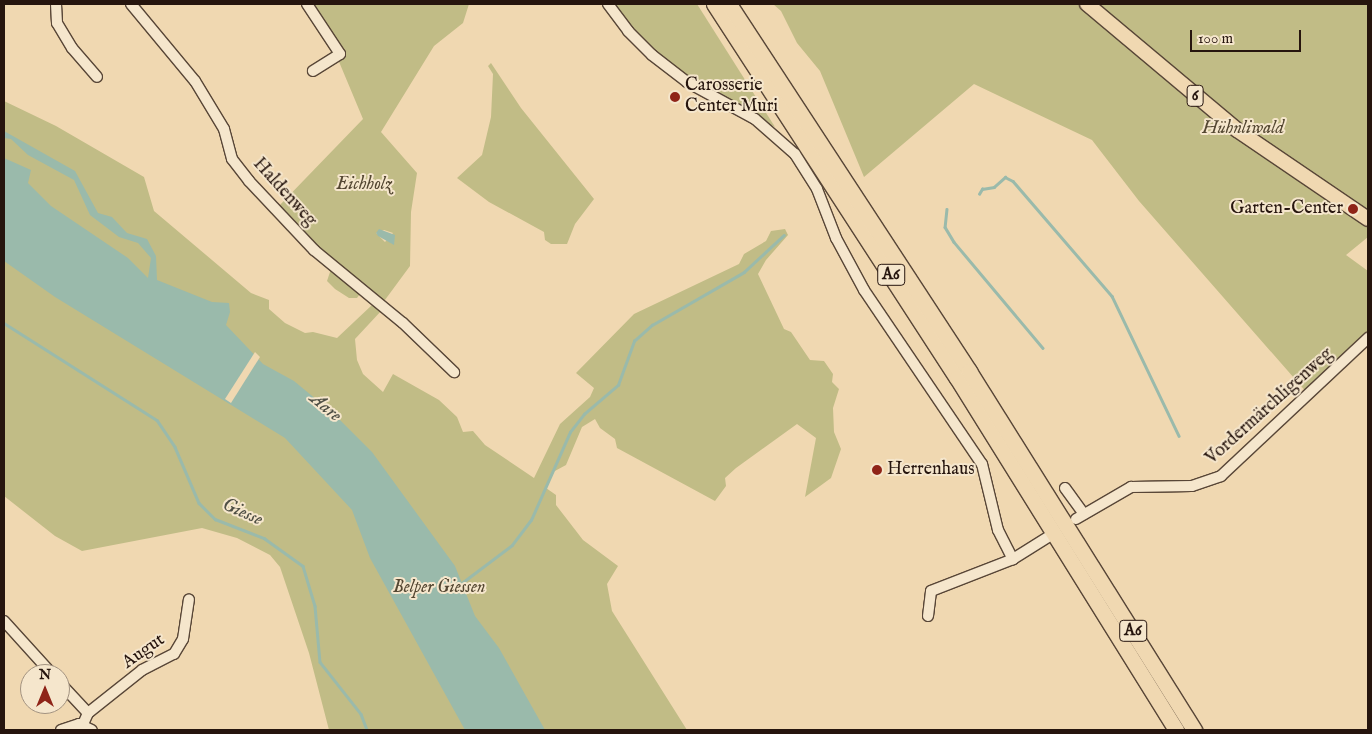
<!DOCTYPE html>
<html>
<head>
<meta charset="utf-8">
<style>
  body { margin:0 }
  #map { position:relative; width:1372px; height:734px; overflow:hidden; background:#f0d8b1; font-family:"IM FELL English",serif }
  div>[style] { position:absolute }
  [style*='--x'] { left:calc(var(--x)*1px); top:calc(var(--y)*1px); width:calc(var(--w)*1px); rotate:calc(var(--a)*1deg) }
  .green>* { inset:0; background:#c1bc86 }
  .water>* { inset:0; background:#9abaab }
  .pier>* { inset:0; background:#f0d8b1 }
  .stream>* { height:2.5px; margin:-1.25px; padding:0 1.25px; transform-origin:1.25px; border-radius:1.25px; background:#9abaab }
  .roads { filter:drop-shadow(1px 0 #584637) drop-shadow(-1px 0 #584637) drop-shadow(0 1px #584637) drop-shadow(0 -1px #584637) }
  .minor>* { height:10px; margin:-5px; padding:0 5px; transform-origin:5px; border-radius:5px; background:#f5e6cc }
  .major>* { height:14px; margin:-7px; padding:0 7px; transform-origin:7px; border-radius:7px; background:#f0d8b1 }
  .highway>* { height:15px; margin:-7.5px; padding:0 7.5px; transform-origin:7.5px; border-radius:7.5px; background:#f0d8b1 }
  .dots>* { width:14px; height:14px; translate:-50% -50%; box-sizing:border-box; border:2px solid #f5e6cc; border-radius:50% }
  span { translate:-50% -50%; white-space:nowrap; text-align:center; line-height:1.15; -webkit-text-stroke:4px #f5e6cc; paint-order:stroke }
  .shield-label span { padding:1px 4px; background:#f5e6cc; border:1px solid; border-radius:4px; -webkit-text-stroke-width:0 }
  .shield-label { font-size:16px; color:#26150e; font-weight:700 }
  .poi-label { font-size:18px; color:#26150e }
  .left { translate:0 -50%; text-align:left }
  .right { translate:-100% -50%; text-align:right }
  .park-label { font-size:18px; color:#544732; font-style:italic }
  .street-label { font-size:18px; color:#26150e }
  .water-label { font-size:19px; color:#4f4f45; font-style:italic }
  .frame { position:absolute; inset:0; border:5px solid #26150e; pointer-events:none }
  .north { position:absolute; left:20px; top:664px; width:50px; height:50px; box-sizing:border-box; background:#f5e6cc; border:1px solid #a29280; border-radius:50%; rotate:0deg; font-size:14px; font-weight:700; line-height:20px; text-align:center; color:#26150e }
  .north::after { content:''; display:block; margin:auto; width:18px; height:22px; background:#8f2418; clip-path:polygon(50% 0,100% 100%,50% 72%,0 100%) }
  .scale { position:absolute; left:1190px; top:30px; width:111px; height:22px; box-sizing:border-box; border:2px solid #26150e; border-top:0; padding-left:6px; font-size:15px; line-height:18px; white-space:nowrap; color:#26150e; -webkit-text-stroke:4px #f5e6cc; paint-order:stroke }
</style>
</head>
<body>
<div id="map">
  <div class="green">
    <i style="clip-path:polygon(evenodd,305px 4px,469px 4px,463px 23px,434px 46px,381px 132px,417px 173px,411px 212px,410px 266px,382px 304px,362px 291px,357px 298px,349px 298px,335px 289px,327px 281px,331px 269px,277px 208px,363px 119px,332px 45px,305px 4px,384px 230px,393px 233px,385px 242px,376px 233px,384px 230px)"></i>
    <i style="clip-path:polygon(612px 4px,697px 4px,775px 127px,696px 84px,652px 51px,626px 26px)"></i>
    <i style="clip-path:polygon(773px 4px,1368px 4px,1368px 237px,1346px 255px,1368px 271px,1368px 335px,1308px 394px,1139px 201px,1092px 140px,974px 84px,864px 177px,820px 71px,797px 43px,781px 11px)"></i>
    <i style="clip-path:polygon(491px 63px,521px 108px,594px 199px,575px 224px,567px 244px,551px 244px,545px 240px,544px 232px,489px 202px,457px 178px,482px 155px,491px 117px,493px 74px,488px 66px)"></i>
    <i style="clip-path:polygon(4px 101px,56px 126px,144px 177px,154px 211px,251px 293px,269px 300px,269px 309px,285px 323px,305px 333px,313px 332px,337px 338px,372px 305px,377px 305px,382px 310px,355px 339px,357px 360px,363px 374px,383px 392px,393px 374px,439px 400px,457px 417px,463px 432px,473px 431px,485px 445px,534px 478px,560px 424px,590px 397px,594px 388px,576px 373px,634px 314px,739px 264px,744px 254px,766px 241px,771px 231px,785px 229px,788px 235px,766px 260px,758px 274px,784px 329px,791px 332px,810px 360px,824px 361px,833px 374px,832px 382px,839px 389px,833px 408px,834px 432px,841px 449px,831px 478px,805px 497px,816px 438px,797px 424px,736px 468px,725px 478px,726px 486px,715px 501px,617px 448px,615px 439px,600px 428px,595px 419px,582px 427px,566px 465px,553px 472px,546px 488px,556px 495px,556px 505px,583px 540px,618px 566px,607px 584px,612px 611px,687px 730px,329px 730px,309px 653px,280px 567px,270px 555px,237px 538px,202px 528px,82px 551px,55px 536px,4px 496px)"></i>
  </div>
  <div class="water">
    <i style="clip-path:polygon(4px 131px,75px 171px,98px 213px,112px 217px,127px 233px,147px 239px,156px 256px,157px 280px,212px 302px,229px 303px,230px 312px,226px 325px,263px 364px,294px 381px,334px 414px,372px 452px,455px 566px,475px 616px,499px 648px,545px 730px,465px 730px,370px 558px,352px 510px,285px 438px,55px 297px,4px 261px,4px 158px,31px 170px,28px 183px,51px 206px,128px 258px,148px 278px,151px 258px,138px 243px,119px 237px,90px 215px,74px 180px,28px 155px,11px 139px,4px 138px)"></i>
    <i style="clip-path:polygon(379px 229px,395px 235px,394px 245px,378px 236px,376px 233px)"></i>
  </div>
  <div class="pier">
    <i style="clip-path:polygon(255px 352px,260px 357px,231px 403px,225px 399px)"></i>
  </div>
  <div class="stream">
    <i style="--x:979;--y:194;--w:6;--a:-59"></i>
    <i style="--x:982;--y:189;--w:12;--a:-9"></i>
    <i style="--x:994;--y:187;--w:15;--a:-42"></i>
    <i style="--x:1005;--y:177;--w:9;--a:27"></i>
    <i style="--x:1013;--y:181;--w:152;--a:49.3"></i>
    <i style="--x:1112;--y:296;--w:155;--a:64.4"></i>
    <i style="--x:947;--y:209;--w:18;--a:96"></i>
    <i style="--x:945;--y:227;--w:17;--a:59"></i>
    <i style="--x:954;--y:242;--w:138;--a:50"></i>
    <i style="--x:4;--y:323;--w:181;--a:32.4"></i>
    <i style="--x:157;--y:420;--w:32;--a:56"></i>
    <i style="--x:175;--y:447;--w:61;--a:66.8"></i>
    <i style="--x:199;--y:503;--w:23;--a:45"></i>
    <i style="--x:215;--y:519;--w:53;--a:21.2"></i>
    <i style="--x:264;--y:538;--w:48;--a:35.7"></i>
    <i style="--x:303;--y:566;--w:42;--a:73.3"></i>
    <i style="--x:315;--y:606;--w:56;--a:84.9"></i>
    <i style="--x:320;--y:662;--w:66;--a:51.7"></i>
    <i style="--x:361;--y:714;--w:17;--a:69"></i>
    <i style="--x:459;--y:585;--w:66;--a:-37"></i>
    <i style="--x:512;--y:545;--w:31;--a:-53"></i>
    <i style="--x:531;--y:520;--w:96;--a:-66.1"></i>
    <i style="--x:570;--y:432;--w:23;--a:-52"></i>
    <i style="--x:584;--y:414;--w:45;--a:-40.5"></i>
    <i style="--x:618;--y:385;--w:47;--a:-70"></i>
    <i style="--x:634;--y:341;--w:24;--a:-42"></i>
    <i style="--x:652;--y:325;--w:106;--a:-29.9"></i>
    <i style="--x:744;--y:272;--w:54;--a:-42.8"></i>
  </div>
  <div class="roads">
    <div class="minor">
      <i style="--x:56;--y:4;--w:19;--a:87"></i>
      <i style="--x:57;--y:23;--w:29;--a:59"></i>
      <i style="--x:72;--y:48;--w:38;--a:49"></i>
      <i style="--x:131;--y:4;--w:100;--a:50.3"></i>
      <i style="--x:195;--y:81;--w:56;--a:58.9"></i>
      <i style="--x:224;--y:129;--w:31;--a:75"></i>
      <i style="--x:232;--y:159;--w:28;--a:52"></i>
      <i style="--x:249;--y:181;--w:95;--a:46.7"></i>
      <i style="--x:314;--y:250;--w:115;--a:39.4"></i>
      <i style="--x:403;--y:323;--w:71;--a:43.9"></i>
      <i style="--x:307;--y:4;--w:60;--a:56.6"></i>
      <i style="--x:340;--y:54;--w:32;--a:148"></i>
      <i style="--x:608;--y:4;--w:34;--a:53"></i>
      <i style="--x:628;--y:31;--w:34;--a:45"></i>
      <i style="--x:652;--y:55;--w:44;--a:37.6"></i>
      <i style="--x:687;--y:82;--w:77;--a:28.6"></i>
      <i style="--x:755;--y:119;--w:53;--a:41.2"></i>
      <i style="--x:795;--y:154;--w:41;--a:57.8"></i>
      <i style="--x:817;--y:189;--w:53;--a:68.8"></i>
      <i style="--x:836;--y:238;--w:59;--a:61.7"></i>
      <i style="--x:864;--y:290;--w:210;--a:55.9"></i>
      <i style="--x:982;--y:464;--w:68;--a:76.4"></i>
      <i style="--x:998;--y:530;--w:33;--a:63"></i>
      <i style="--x:1065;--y:488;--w:32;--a:54"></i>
      <i style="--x:1076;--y:519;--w:64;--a:-30.2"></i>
      <i style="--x:1131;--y:487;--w:61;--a:-0.9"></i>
      <i style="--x:1192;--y:486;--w:31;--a:-19"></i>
      <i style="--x:1221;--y:476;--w:202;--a:-43.2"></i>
      <i style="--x:928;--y:616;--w:25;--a:-83"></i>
      <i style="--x:931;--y:591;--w:88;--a:-21.3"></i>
      <i style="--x:1013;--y:559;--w:41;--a:-32.2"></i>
      <i style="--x:4;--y:621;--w:72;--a:47.8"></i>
      <i style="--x:60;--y:683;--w:41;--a:47"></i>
      <i style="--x:88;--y:713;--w:12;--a:114"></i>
      <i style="--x:88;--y:713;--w:69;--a:-38.5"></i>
      <i style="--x:142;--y:670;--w:36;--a:-27"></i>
      <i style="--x:174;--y:654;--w:17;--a:-59"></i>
      <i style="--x:183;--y:639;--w:40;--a:-81.5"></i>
      <i style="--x:61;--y:730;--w:19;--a:-18"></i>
      <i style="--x:79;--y:724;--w:14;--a:25"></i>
    </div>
    <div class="major">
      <i style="--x:1087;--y:4;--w:196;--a:40"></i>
      <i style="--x:1237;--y:130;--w:158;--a:34.2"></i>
    </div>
    <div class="highway">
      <i style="--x:714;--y:4;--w:446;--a:57"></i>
      <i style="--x:957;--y:378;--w:415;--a:58.1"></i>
      <i style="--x:729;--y:4;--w:439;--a:56.8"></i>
      <i style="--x:969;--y:371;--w:424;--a:57.9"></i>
    </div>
  </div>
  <div class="dots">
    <i style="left:675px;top:97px;background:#8f2418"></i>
    <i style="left:1353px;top:209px;background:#8f2418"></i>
    <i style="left:877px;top:470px;background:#8f2418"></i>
  </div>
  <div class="shield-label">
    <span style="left:1195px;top:96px">6</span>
    <span style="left:891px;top:275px">A6</span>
    <span style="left:1133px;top:631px">A6</span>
  </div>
  <div class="poi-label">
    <span class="left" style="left:685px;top:97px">Carosserie<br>Center Muri</span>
    <span class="right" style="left:1343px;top:209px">Garten-Center</span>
    <span class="left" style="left:887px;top:470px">Herrenhaus</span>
  </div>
  <div class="park-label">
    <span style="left:1243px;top:129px">Hühnliwald</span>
    <span style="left:364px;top:185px">Eichholz</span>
    <span style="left:439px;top:588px">Belper Giessen</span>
  </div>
  <div class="street-label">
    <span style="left:284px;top:193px;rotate:48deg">Haldenweg</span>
    <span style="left:1270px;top:407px;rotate:-42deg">Vordermärchligenweg</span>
    <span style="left:144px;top:652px;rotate:-35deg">Augut</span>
  </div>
  <div class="water-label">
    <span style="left:325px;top:408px;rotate:40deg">Aare</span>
    <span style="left:242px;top:513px;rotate:24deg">Giesse</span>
  </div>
  <div class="frame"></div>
  <div class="north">N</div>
  <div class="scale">100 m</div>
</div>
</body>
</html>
